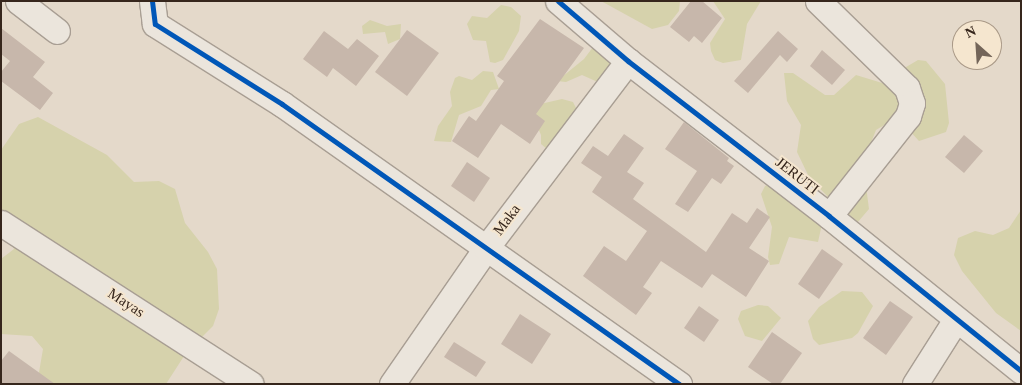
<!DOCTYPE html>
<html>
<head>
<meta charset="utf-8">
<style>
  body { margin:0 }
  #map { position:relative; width:1022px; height:385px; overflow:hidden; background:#e4d9ca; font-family:Georgia,serif }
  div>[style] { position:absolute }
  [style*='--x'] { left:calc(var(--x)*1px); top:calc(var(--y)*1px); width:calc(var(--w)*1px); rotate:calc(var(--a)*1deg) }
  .green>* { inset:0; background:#d6d2ac }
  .building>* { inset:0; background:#c7b7ab }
  .roads { filter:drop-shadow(1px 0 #a89e93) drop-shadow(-1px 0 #a89e93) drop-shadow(0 1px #a89e93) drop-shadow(0 -1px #a89e93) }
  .minor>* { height:25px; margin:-12.5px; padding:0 12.5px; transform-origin:12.5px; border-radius:12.5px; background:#ebe5dc }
  .cycleway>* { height:5px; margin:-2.5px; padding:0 2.5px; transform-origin:2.5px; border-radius:2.5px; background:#0057b8 }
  span { translate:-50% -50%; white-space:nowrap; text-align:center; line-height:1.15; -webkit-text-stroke:4px #f5e6cf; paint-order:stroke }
  .street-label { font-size:15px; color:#36261c }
  .frame { position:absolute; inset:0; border:2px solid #36261c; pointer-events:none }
  .north { position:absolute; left:952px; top:20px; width:50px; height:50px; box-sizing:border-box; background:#f5e6cf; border:1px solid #a99987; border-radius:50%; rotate:334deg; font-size:14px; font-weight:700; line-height:20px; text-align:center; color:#36261c }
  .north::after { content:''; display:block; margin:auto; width:18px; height:22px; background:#736559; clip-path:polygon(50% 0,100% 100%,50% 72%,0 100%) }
</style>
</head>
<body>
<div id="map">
  <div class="green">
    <i style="clip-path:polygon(601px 1px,680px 1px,679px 11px,668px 25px,652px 29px)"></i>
    <i style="clip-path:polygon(713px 1px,761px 1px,747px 24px,741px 60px,723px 63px,715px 60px,711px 51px,710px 43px,725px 19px)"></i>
    <i style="clip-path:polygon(501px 5px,511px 7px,521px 16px,519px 31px,503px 60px,495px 63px,490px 62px,486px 41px,473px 40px,467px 24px,472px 16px,487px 18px)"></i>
    <i style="clip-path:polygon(370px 20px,387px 26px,401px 24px,400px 39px,388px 44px,385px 32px,363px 34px,362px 26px)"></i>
    <i style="clip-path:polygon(593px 47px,597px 47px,607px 56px,610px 65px,600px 83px,582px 75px,566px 82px,557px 81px,584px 59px)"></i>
    <i style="clip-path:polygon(918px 60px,926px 61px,945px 84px,949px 123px,946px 132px,919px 141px,907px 128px,891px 121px,876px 130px,863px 163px,869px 209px,857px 223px,849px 225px,828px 197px,809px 177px,797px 152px,801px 125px,787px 101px,784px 73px,793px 73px,825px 95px,834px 95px,856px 75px,892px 86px,901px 70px)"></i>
    <i style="clip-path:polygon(483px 71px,493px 72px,499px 89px,491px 90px,481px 106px,459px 115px,451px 142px,434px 141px,438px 126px,452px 106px,450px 92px,455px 78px,459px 76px,472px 80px)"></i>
    <i style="clip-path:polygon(562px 99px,573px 102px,581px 118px,547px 149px,541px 144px,541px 135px,536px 123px,536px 105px)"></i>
    <i style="clip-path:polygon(38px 117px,107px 155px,134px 182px,159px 181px,175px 189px,185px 223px,208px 252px,217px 269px,219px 309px,213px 326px,186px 353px,166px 384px,37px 384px,43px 349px,32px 336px,1px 334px,1px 259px,14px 249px,1px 213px,1px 150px,19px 124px)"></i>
    <i style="clip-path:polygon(773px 182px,822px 224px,818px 242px,789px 237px,779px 264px,770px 265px,768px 257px,772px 227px,761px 194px,765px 186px)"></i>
    <i style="clip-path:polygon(1021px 210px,1021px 331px,996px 313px,962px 271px,954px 255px,958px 238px,975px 231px,993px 235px,1009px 228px)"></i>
    <i style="clip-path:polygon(842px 291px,862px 292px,873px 306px,858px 333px,852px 338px,819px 345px,813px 339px,808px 321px,819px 307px)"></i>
    <i style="clip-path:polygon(758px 305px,768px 306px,781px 318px,762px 341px,745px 336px,738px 319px,741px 311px)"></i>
  </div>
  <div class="building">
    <i style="clip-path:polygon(691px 1px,702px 1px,722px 18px,702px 43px,694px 36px,689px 42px,670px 27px)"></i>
    <i style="clip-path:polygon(540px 19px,584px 48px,536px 114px,545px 121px,530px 144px,501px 124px,478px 158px,452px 141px,469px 116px,476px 121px,504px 81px,497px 76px)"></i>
    <i style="clip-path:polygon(1px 28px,45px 62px,33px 77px,53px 93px,40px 110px,1px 81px,1px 72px,10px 61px,1px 54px)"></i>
    <i style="clip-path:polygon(407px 30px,439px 53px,407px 96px,375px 72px)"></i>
    <i style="clip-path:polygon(324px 31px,348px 49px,357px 39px,379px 56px,356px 86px,333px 68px,327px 77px,303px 59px)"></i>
    <i style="clip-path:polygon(778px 31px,798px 49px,787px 62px,780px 55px,748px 93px,734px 81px)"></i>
    <i style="clip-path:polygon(822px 50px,845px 70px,832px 85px,810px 66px)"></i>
    <i style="clip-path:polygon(684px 122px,729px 158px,727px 161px,734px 166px,721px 184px,712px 178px,688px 212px,675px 204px,697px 171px,665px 149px)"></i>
    <i style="clip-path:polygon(624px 134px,644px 148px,627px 172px,644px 183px,633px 199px,706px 252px,732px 213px,747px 223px,757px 208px,770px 217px,749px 248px,769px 261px,746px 297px,712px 274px,702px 288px,661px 261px,643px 287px,652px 293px,636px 315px,583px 276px,604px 246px,626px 261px,647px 231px,592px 192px,602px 177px,581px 163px,593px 146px,608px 156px)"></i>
    <i style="clip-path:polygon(964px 135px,983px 151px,964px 173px,945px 157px)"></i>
    <i style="clip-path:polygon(467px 162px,490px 178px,474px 202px,451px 186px)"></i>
    <i style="clip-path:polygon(822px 249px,843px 264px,819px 299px,798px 284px)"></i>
    <i style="clip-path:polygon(890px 301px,913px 317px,886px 355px,863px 338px)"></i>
    <i style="clip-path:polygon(699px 306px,719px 320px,704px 342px,684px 328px)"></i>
    <i style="clip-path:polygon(520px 314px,551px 334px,532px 364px,501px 344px)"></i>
    <i style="clip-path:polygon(772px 332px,802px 353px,780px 384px,773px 384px,748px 367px)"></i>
    <i style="clip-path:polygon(454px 342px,486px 362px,476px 377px,444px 357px)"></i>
    <i style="clip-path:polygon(9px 351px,55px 384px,1px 384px,1px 361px)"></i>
  </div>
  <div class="roads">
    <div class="minor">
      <i style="--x:18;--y:1;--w:49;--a:37.6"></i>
      <i style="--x:152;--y:1;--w:23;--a:83"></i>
      <i style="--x:155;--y:24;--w:150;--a:32.2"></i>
      <i style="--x:282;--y:104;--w:486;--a:35.2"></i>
      <i style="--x:558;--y:1;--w:92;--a:40.6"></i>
      <i style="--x:628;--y:61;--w:254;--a:37.6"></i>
      <i style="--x:829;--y:216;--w:247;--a:38.9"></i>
      <i style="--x:818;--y:1;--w:124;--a:44.3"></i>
      <i style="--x:907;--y:88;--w:16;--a:72"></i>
      <i style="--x:912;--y:103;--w:14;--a:107"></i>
      <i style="--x:908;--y:116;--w:127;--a:128.3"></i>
      <i style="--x:1;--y:223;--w:297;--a:32.8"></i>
      <i style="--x:392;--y:384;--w:165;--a:-55.3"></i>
      <i style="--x:486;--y:248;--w:235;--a:-52.8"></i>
      <i style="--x:915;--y:384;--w:75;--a:-57.6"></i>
    </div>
  </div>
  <div class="cycleway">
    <i style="--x:152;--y:1;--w:23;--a:83"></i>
    <i style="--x:155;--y:24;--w:150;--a:32.2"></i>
    <i style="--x:282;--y:104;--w:486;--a:35.2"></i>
    <i style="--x:558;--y:1;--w:92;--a:40.6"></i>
    <i style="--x:628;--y:61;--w:254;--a:37.6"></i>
    <i style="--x:829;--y:216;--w:247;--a:38.9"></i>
  </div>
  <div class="street-label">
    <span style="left:797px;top:176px;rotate:38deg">JERUTI</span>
    <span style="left:507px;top:220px;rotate:-53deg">Maka</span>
    <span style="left:126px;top:303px;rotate:33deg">Mayas</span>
  </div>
  <div class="frame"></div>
  <div class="north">N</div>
</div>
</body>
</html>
